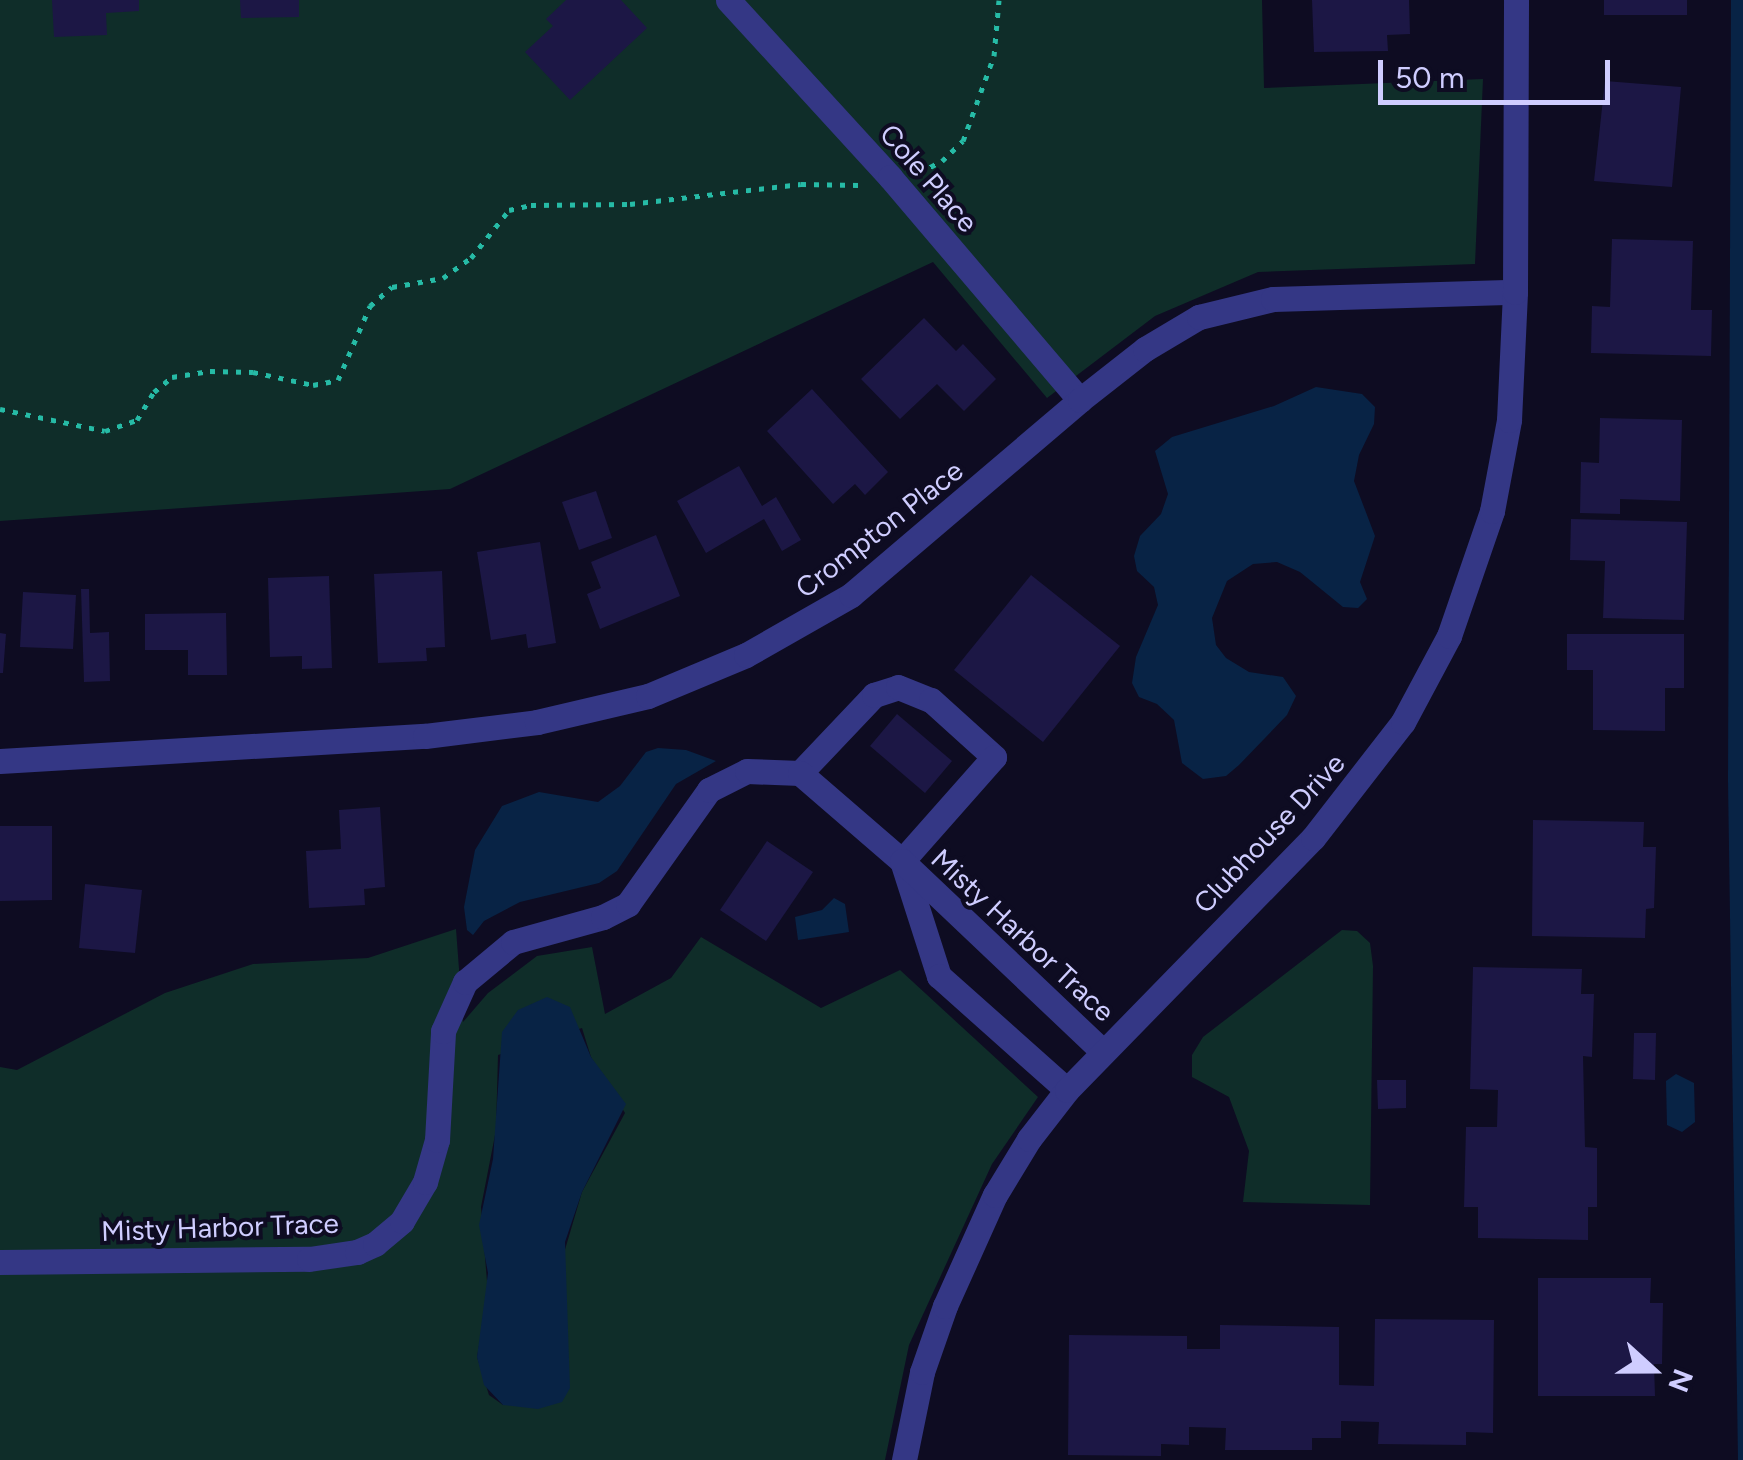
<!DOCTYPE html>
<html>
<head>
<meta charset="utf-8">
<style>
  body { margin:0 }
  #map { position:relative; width:1743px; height:1460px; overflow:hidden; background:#0e0c22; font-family:Figtree,sans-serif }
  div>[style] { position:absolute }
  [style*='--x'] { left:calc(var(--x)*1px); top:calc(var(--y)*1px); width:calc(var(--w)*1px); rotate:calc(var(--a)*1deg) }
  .green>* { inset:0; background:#0f2d29 }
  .water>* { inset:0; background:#082345 }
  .building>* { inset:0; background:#1c1745 }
  .path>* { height:5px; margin-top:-2.5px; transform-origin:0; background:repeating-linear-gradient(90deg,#26bba6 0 5px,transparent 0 13px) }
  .minor>* { height:25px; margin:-12.5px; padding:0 12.5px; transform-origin:12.5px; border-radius:12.5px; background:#343785 }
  span { translate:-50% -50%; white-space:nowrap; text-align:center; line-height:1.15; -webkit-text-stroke:8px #0e0c22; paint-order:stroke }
  .street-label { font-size:28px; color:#cfcdff }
  .north { position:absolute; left:1603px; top:1320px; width:100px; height:100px; -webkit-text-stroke:8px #0e0c22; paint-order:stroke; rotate:111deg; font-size:28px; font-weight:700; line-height:40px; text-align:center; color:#cfcdff }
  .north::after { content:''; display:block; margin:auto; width:35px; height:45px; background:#cfcdff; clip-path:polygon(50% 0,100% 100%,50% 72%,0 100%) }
  .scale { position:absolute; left:1378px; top:60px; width:232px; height:45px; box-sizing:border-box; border:5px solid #cfcdff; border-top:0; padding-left:12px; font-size:30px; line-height:35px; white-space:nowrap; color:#cfcdff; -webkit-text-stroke:8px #0e0c22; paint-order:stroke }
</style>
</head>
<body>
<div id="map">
  <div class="green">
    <i style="clip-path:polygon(0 0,1262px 0,1264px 88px,1483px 79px,1475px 264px,1258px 272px,1155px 316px,1047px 398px,933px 262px,450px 489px,0 521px)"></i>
    <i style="clip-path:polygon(evenodd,456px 929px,463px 1022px,488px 993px,537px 956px,592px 947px,605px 1014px,671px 978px,701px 937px,821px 1008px,900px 970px,1038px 1097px,992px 1164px,909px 1345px,885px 1460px,0 1460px,0 1067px,17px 1070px,165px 993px,253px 964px,368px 958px,456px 929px,582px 1028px,591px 1057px,625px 1113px,582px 1192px,564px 1253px,503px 1405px,489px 1395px,477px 1357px,488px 1294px,481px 1207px,496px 1130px,498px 1055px,582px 1028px)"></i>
    <i style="clip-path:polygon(1342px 930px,1357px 931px,1370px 943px,1373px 966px,1370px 1205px,1243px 1202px,1249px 1151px,1229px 1097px,1192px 1077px,1192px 1055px,1203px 1037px)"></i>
  </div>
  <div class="water">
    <i style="clip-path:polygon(1731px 0,1743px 0,1743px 1460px,1738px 1460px,1728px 780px)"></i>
    <i style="clip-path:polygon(1316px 387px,1362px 394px,1375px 407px,1374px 424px,1359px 455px,1354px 481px,1375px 536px,1360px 582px,1367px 599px,1358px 608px,1343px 607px,1300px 572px,1277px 562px,1253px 564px,1227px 581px,1212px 618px,1216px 645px,1226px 658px,1249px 672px,1283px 677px,1296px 696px,1287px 715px,1239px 765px,1226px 776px,1203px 779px,1182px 763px,1174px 720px,1157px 704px,1139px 697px,1132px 683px,1136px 657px,1158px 605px,1154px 587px,1137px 571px,1134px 556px,1140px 536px,1161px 514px,1168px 494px,1155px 451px,1172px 437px,1274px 406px)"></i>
    <i style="clip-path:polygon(658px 748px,686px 750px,716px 761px,676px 784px,617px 871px,599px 883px,520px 902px,484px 921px,473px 935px,467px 930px,464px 907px,475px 850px,502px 806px,539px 792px,598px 802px,620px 786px,646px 752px)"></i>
    <i style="clip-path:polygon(834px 898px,845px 904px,849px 932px,798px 940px,795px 917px,822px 910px)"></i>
    <i style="clip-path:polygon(547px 997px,570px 1007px,591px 1057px,626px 1104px,582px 1192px,565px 1242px,570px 1388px,562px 1402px,538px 1409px,503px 1405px,484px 1385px,477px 1357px,488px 1273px,479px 1225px,493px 1159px,502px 1032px,518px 1010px)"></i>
    <i style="clip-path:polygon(1676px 1074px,1694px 1083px,1695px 1122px,1682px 1132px,1667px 1125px,1666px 1081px)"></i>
  </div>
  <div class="building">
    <i style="clip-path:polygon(52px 0,139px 0,139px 11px,106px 13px,107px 35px,54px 37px)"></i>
    <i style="clip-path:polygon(240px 0,299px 0,299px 17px,241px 18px)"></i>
    <i style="clip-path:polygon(566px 0,621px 0,647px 28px,570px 100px,525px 52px,553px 26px,546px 19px)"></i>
    <i style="clip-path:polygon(1312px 0,1409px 0,1410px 34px,1387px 35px,1388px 51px,1314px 52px)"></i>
    <i style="clip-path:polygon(1604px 0,1687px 0,1687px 15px,1604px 15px)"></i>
    <i style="clip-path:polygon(1605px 81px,1681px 87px,1672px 187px,1594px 181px)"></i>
    <i style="clip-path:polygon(1612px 239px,1693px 241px,1691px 310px,1712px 310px,1711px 356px,1591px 353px,1592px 306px,1610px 307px)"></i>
    <i style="clip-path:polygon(924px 318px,956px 351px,963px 344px,996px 379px,964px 411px,937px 384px,900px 419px,861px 379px)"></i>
    <i style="clip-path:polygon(812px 389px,888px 472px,865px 495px,855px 484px,833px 504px,767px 431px)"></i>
    <i style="clip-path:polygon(1600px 418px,1682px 420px,1680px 501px,1620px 499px,1620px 514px,1580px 513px,1581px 462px,1599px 463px)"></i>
    <i style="clip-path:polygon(739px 466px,762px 506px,776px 497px,801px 540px,782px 551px,764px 519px,706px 553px,677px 501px)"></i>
    <i style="clip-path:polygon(596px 491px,612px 538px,579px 550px,562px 502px)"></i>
    <i style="clip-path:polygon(1571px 519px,1687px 522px,1684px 620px,1603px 618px,1605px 561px,1570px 560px)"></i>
    <i style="clip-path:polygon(656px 535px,680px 596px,600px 629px,587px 594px,601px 588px,591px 562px)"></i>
    <i style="clip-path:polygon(540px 542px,556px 643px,528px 648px,526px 634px,491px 640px,477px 552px)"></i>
    <i style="clip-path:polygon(442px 571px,445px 647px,426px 648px,427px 661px,378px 663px,374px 574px)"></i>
    <i style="clip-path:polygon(1031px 575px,1120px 646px,1043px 742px,954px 670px)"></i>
    <i style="clip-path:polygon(329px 576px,332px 668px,302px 669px,302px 656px,270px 657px,268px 578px)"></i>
    <i style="clip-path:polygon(81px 589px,89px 589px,90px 633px,109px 632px,110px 681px,84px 682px)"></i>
    <i style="clip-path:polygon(23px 592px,76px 595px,73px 649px,20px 647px)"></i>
    <i style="clip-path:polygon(226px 613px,227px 675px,188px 675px,188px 650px,145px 650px,145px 614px)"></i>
    <i style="clip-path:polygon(0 633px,6px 634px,3px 673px,0 673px)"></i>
    <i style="clip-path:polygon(1567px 634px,1684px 634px,1684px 688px,1665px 688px,1665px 731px,1593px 730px,1593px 670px,1567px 670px)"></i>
    <i style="clip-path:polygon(897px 714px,952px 761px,925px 793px,870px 746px)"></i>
    <i style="clip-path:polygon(380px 807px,385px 887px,364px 889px,365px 905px,309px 908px,306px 851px,341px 849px,339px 810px)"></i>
    <i style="clip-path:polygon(1533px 820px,1644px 822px,1643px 847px,1656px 847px,1654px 908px,1646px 909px,1645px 938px,1532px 936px)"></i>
    <i style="clip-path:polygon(0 826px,52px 826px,52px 900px,0 901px)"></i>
    <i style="clip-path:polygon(767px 841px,813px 872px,766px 941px,720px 910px)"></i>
    <i style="clip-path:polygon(85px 884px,142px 890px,135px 953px,79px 948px)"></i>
    <i style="clip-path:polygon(1473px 967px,1582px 969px,1581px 994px,1594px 994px,1592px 1057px,1583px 1056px,1585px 1147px,1597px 1148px,1597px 1207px,1588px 1207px,1588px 1240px,1478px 1238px,1478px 1207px,1464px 1207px,1466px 1127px,1497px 1127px,1498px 1090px,1470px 1089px)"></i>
    <i style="clip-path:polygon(1634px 1033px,1656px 1033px,1655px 1080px,1633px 1079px)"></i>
    <i style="clip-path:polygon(1377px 1080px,1406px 1080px,1406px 1108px,1378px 1109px)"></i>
    <i style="clip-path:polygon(1538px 1278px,1651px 1278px,1650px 1303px,1663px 1303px,1662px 1364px,1654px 1364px,1655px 1396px,1538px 1396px)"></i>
    <i style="clip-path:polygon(1375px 1319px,1494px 1320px,1493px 1433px,1466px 1432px,1466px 1445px,1378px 1444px,1379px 1422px,1341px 1421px,1341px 1438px,1312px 1438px,1312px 1450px,1225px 1450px,1226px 1428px,1189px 1427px,1189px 1445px,1161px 1444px,1161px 1456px,1068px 1455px,1069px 1335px,1187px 1336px,1187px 1349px,1220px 1349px,1220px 1325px,1339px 1327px,1339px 1385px,1374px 1386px)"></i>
  </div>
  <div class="path">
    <i style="--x:919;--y:173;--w:26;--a:-28"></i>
    <i style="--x:942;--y:161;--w:29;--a:-44"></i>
    <i style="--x:963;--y:141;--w:90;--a:-70"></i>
    <i style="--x:994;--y:56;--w:56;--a:-84.9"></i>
    <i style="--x:0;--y:409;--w:107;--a:11.8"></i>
    <i style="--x:105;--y:431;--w:34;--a:-19"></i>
    <i style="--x:137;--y:420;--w:33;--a:-59"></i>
    <i style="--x:154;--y:392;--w:23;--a:-40"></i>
    <i style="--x:172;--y:377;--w:38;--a:-9"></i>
    <i style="--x:210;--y:371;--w:43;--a:1.3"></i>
    <i style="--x:253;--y:372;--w:61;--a:12.2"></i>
    <i style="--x:313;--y:385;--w:25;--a:-11"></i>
    <i style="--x:338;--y:380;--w:81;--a:-66.6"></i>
    <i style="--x:370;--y:306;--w:29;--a:-41"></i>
    <i style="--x:392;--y:287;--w:52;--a:-10"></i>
    <i style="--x:443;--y:278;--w:34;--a:-36"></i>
    <i style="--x:471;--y:258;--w:61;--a:-51.6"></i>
    <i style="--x:509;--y:210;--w:23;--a:-13"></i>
    <i style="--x:531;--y:205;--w:99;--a:-0.6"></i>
    <i style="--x:630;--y:204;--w:172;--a:-6.7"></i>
    <i style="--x:801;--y:184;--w:58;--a:1"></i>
  </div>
  <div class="minor">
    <i style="--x:728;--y:0;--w:240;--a:47.5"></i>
    <i style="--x:890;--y:177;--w:293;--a:49.6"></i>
    <i style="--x:0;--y:761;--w:426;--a:-3.4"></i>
    <i style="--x:425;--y:736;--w:113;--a:-7.1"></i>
    <i style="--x:537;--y:722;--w:114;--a:-13.2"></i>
    <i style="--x:648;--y:696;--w:106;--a:-22.7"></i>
    <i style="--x:746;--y:655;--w:121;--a:-29.7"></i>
    <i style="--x:851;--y:595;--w:301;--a:-40.4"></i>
    <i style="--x:1080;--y:400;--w:83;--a:-38.1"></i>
    <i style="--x:1145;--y:349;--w:63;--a:-30.7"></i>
    <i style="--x:1199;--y:317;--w:76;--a:-13.7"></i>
    <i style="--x:1273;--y:299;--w:242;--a:-1.7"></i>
    <i style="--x:800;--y:773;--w:108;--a:-46.5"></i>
    <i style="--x:874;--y:695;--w:25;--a:-18"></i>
    <i style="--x:898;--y:687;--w:35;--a:22"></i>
    <i style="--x:931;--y:700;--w:85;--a:42.1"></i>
    <i style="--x:994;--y:757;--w:139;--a:131.5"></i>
    <i style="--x:902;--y:861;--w:121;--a:72.2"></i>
    <i style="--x:939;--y:976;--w:171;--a:41.7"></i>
    <i style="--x:0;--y:1262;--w:309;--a:-0.6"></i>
    <i style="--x:309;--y:1259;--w:49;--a:-8.3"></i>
    <i style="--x:357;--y:1252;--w:20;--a:-24"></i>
    <i style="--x:375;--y:1244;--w:35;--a:-40"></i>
    <i style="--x:402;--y:1221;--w:45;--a:-59.5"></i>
    <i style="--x:425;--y:1182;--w:44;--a:-74.1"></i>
    <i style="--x:437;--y:1140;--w:109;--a:-86.8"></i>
    <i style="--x:443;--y:1031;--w:54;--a:-65.8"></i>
    <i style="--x:465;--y:982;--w:62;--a:-39.8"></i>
    <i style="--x:513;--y:942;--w:93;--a:-15.5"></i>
    <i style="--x:603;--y:917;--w:28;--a:-27"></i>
    <i style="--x:628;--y:904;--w:140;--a:-54.6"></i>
    <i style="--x:709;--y:790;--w:42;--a:-26.6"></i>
    <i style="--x:747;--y:771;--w:53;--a:2.2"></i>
    <i style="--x:800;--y:773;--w:135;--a:40.8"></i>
    <i style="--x:902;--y:861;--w:277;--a:43.5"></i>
    <i style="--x:904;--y:1460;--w:90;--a:-78.4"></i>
    <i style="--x:922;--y:1372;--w:70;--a:-70.8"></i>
    <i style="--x:945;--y:1306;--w:122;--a:-65.8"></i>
    <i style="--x:995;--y:1195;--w:66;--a:-58.7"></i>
    <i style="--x:1029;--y:1139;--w:62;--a:-52.2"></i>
    <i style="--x:1067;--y:1090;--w:352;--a:-45.7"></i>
    <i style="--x:1313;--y:838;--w:147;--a:-52.2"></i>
    <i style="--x:1403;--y:722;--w:98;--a:-61.9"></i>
    <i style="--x:1449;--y:636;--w:132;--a:-71"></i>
    <i style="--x:1492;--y:511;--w:93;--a:-79.4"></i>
    <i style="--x:1509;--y:420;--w:128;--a:-87.3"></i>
    <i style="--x:1515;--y:292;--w:292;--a:-89.8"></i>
  </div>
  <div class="street-label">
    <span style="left:929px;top:178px;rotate:49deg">Cole Place</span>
    <span style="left:879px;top:529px;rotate:-38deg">Crompton Place</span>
    <span style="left:1269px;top:833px;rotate:-47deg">Clubhouse Drive</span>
    <span style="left:1023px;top:935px;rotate:43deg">Misty Harbor Trace</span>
    <span style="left:220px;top:1227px;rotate:-2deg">Misty Harbor Trace</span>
  </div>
  <div class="north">N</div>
  <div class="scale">50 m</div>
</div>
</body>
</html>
